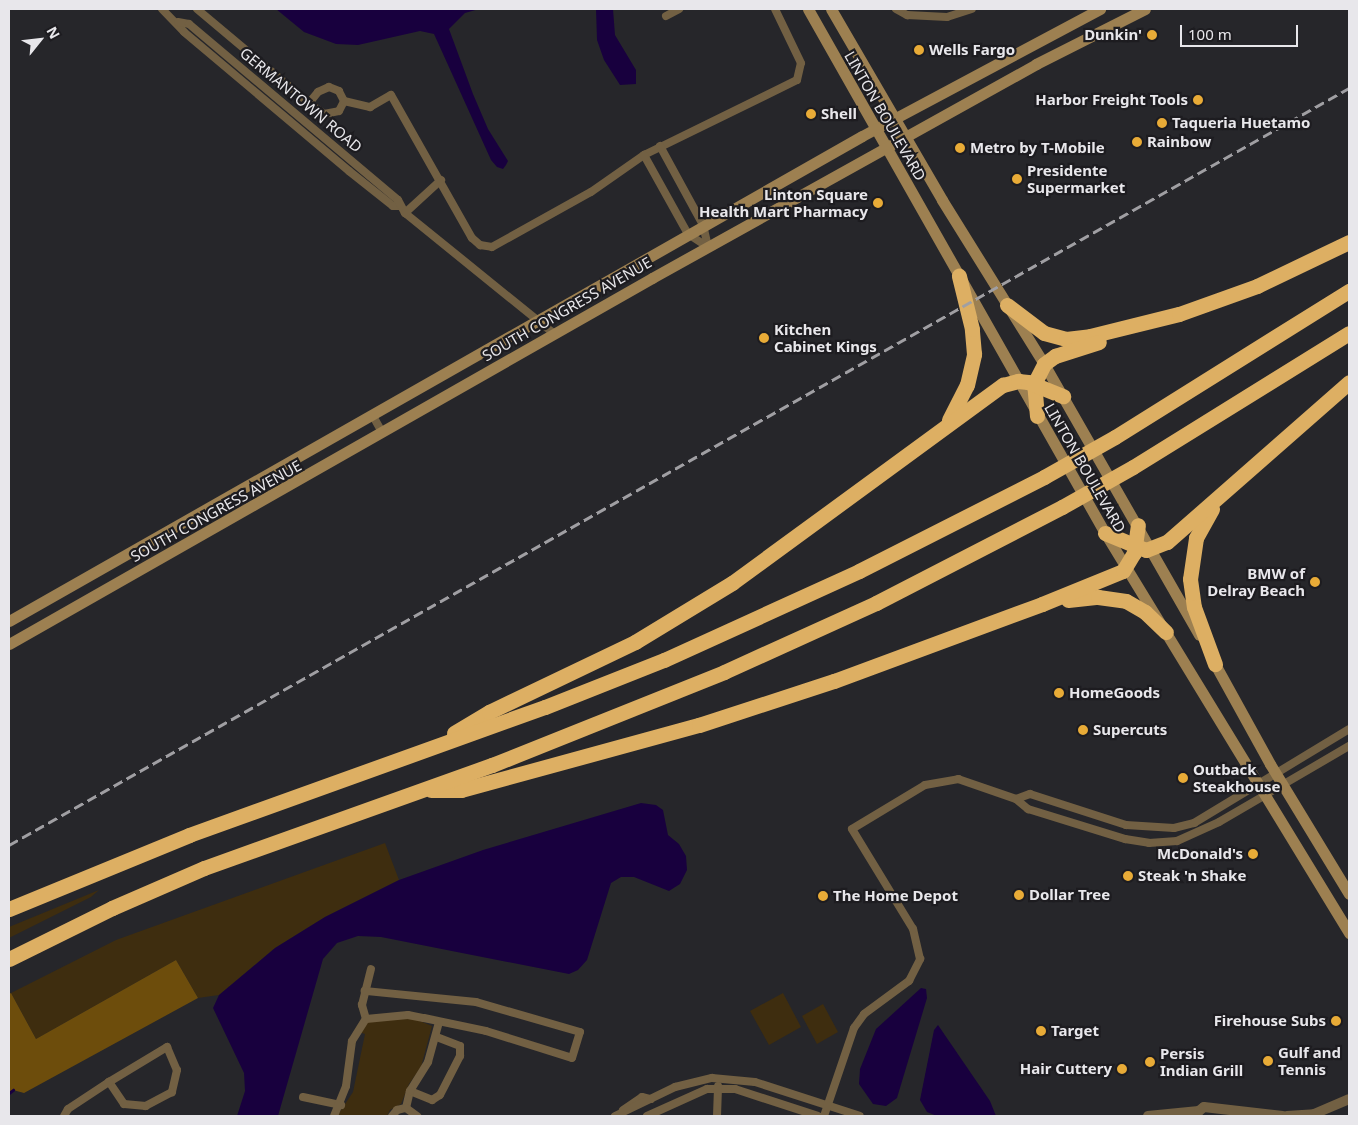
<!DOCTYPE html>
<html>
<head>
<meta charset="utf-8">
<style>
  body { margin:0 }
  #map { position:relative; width:1358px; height:1125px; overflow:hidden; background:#26262a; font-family:"Noto Sans",sans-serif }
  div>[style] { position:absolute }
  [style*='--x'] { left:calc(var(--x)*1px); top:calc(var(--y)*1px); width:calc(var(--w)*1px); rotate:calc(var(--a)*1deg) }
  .green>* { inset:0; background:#3e2d0f }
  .forest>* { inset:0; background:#6d4d0c }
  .water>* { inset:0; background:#18003e }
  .stream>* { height:2.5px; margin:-1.25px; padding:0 1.25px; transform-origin:1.25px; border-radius:1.25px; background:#18003e }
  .minor>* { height:8px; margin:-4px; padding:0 4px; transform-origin:4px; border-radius:4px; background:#726043 }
  .tertiary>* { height:10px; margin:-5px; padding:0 5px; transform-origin:5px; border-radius:5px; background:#726043 }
  .secondary>* { height:11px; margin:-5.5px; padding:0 5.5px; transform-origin:5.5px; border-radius:5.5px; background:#9d8051 }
  .motorway>* { height:15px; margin:-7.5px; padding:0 7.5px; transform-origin:7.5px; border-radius:7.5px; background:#ddaf63 }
  .rail>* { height:2.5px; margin-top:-1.25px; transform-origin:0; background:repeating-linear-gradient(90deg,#a09fa3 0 10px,transparent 0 15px) }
  .motorway-bridge>* { height:15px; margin:-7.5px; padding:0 7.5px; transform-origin:7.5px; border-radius:7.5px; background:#ddaf63 }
  .dots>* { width:14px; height:14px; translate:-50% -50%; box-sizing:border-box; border:2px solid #1d1c20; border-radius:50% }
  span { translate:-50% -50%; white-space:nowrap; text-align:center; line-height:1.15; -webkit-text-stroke:4.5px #1d1c20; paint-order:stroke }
  .poi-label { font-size:15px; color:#e8e7eb; font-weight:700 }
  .right { translate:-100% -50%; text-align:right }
  .left { translate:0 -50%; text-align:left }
  .street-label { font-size:15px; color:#e8e7eb }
  .frame { position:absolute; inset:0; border:10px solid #e8e7eb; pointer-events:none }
  .north { position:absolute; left:15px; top:15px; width:50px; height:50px; -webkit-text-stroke:4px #1d1c20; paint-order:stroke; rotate:61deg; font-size:14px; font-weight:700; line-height:20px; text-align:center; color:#e8e7eb }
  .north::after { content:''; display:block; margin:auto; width:18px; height:22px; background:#e8e7eb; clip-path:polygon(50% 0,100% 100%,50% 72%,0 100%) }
  .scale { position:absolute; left:1180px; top:25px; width:118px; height:22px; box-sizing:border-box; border:2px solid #e8e7eb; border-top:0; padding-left:6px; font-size:15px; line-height:18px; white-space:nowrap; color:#e8e7eb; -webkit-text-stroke:4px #1d1c20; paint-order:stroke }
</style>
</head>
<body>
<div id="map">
  <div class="green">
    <i style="clip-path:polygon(385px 843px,399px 880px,325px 917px,275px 948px,219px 995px,198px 998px,176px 960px,36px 1039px,11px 993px,116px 940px)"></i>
    <i style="clip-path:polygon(99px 890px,91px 897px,9px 938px,9px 927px)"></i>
    <i style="clip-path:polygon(783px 993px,801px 1027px,769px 1045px,750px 1011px)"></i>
    <i style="clip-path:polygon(823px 1004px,838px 1032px,817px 1044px,802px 1016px)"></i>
    <i style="clip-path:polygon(388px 1018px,415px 1019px,432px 1026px,421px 1067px,409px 1084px,401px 1104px,390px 1110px,387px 1116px,337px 1116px,353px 1092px,365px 1034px,359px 1032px,367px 1022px)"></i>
  </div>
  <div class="forest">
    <i style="clip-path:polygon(176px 960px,198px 998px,24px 1093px,13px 1090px,9px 1093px,9px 994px,11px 993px,36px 1039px)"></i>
  </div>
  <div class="water">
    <i style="clip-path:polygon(276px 9px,479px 9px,465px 13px,449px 29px,473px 94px,488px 129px,508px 161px,506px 165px,503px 169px,497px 167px,491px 160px,434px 34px,420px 31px,358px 45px,336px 44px,304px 32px)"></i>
    <i style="clip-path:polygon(596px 9px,613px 9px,615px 35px,636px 70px,636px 84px,620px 85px,604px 60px,597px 40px)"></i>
    <i style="clip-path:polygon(641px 803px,656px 805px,663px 810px,668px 835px,679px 844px,686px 856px,687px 870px,680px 884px,669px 891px,634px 877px,621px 877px,611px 883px,587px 960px,578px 970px,569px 974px,381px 937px,358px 936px,337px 943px,323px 959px,278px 1116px,237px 1116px,245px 1091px,244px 1073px,213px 1008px,219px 995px,275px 948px,325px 917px,399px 880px,483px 850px)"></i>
    <i style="clip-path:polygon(921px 988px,926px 989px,927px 998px,897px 1098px,886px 1106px,873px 1104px,859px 1084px,860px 1069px,876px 1029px)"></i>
    <i style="clip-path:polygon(938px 1025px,990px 1101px,996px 1116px,937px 1116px,927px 1112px,920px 1100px,934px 1030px)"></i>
  </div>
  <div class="stream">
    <i style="--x:9;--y:1093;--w:5;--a:-37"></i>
  </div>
  <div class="minor">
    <i style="--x:162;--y:9;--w:32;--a:46"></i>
    <i style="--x:184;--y:32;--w:216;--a:40.1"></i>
    <i style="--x:349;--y:171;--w:56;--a:38.5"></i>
    <i style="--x:393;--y:206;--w:6;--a:0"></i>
    <i style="--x:197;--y:9;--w:146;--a:40"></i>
    <i style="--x:309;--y:103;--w:19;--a:36"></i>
    <i style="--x:324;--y:114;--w:15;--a:-11"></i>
    <i style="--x:339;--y:111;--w:11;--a:-63"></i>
    <i style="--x:344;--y:101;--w:11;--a:-117"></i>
    <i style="--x:339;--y:91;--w:11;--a:-158"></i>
    <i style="--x:329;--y:87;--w:12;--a:156"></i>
    <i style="--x:318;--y:92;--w:14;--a:129"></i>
    <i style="--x:896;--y:9;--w:13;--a:29"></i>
    <i style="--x:907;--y:15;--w:40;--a:2.9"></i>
    <i style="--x:947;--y:17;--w:26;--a:-18"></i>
    <i style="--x:666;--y:16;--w:15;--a:-28"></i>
    <i style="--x:178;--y:22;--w:11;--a:10"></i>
    <i style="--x:189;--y:24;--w:273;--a:40.1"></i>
    <i style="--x:398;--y:200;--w:15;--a:62"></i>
    <i style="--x:405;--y:213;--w:191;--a:39"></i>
    <i style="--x:344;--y:101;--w:27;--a:13"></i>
    <i style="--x:370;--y:107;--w:24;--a:-30"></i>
    <i style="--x:391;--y:95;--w:164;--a:60.5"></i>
    <i style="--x:472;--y:238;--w:11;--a:41"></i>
    <i style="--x:480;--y:245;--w:12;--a:9"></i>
    <i style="--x:492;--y:247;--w:113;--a:-29.1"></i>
    <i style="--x:591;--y:192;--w:65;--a:-34.9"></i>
    <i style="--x:644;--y:155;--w:170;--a:-26.1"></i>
    <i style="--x:797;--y:80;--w:17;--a:-77"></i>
    <i style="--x:801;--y:63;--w:60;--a:-115.7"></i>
    <i style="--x:660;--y:146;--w:90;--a:61.4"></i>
    <i style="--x:703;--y:225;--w:23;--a:77"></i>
    <i style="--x:644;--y:155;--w:90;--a:60.9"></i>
    <i style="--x:688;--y:234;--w:24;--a:33"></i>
    <i style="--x:405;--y:213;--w:49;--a:-42.5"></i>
    <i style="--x:373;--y:416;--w:18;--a:61"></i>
    <i style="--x:1016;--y:799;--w:15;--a:-20"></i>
    <i style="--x:1030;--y:794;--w:101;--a:17.9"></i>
    <i style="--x:1126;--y:825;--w:48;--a:3.6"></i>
    <i style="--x:1174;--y:828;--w:21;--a:-14"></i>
    <i style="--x:1194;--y:823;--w:181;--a:-31.2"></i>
    <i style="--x:366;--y:1019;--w:15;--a:-106"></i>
    <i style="--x:362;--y:1005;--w:37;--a:-76"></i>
    <i style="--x:167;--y:1047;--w:25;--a:67"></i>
    <i style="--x:177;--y:1070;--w:23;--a:103"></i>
    <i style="--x:172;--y:1092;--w:30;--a:152"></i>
    <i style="--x:146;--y:1106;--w:22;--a:-175"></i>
    <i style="--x:124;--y:1104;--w:27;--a:-124"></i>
    <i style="--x:109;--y:1082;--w:68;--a:-31.1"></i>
    <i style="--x:410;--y:1091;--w:24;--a:22"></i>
    <i style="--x:432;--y:1100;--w:9;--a:-32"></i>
    <i style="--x:440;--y:1095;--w:44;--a:-62.9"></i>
    <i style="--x:460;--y:1056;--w:10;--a:-90"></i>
    <i style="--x:460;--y:1046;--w:25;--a:-159"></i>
    <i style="--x:303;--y:1097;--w:39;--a:12"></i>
    <i style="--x:406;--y:1108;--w:17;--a:-77"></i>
    <i style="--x:410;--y:1091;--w:34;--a:-58"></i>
    <i style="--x:428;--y:1062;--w:41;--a:-74.6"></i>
    <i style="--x:623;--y:1110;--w:23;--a:-34"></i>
    <i style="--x:642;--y:1097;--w:9;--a:13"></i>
    <i style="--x:64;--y:1116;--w:8;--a:-60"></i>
    <i style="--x:68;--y:1109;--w:49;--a:-33.4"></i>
    <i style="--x:334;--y:1116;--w:32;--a:-68"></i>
    <i style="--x:346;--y:1086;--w:45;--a:-82.4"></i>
    <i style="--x:352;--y:1041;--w:26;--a:-58"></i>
    <i style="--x:366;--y:1019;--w:42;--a:-5.4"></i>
    <i style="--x:408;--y:1015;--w:16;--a:11"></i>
    <i style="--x:424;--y:1018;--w:63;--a:11.8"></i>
    <i style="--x:486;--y:1031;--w:90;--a:17.4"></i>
    <i style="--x:572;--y:1058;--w:27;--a:-73"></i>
    <i style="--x:580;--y:1032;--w:108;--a:-163.9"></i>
    <i style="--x:476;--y:1002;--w:112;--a:-174.3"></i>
    <i style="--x:392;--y:1116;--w:8;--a:-50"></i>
    <i style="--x:397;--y:1110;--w:9;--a:-13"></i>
    <i style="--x:406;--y:1108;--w:14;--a:36"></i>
    <i style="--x:615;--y:1116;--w:67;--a:-25.8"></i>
    <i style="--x:675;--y:1087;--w:38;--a:-14"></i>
    <i style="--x:712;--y:1078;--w:43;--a:5.3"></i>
    <i style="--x:755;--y:1082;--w:110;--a:17.9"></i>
    <i style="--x:647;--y:1116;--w:66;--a:-24.2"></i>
    <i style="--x:707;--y:1089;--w:28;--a:0"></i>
    <i style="--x:735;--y:1089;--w:87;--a:18"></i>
    <i style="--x:717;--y:1116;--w:30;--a:-88"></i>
    <i style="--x:824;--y:1116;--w:93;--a:-71.2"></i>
    <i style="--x:854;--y:1028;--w:17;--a:-54"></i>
    <i style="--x:864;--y:1014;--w:56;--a:-36.3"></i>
    <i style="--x:909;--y:981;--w:25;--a:-63"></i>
    <i style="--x:920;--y:959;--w:31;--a:-103"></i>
    <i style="--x:913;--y:929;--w:117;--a:-121.4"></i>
    <i style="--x:852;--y:829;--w:85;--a:-31.1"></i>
    <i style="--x:925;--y:785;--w:34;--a:-10"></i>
    <i style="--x:958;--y:779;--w:61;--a:19"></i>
    <i style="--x:1016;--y:799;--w:16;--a:40"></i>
    <i style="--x:1028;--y:809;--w:102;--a:17.2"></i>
    <i style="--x:1125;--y:839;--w:24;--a:9"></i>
    <i style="--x:1149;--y:843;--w:28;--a:-4"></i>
    <i style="--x:1177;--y:841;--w:46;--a:-24.3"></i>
    <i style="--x:1219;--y:822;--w:151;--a:-30.3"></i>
  </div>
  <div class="tertiary">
    <i style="--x:1148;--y:1116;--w:51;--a:-5.6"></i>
    <i style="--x:1199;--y:1111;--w:6;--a:-39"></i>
    <i style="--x:1204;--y:1107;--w:79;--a:6.6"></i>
    <i style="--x:1287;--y:1116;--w:27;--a:-4"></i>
    <i style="--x:1314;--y:1114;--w:38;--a:-23"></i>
  </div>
  <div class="secondary">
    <i style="--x:808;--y:9;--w:602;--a:60.46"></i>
    <i style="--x:1105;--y:533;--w:469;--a:58.6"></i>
    <i style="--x:831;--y:9;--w:221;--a:59.8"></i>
    <i style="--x:942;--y:200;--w:193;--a:58.1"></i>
    <i style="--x:1044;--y:364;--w:312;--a:60.2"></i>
    <i style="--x:9;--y:621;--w:981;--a:-29.62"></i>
    <i style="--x:862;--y:136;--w:270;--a:-28.1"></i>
    <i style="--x:9;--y:644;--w:740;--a:-29.65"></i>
    <i style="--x:652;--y:278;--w:440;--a:-29.1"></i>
    <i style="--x:1036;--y:64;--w:122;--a:-26.8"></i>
    <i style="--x:1211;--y:657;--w:122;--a:61.1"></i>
    <i style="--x:1270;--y:764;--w:152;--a:58.7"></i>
  </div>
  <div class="motorway">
    <i style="--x:1007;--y:305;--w:46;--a:37.1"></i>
    <i style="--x:1044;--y:333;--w:23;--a:15"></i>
    <i style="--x:1066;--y:339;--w:24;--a:-7"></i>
    <i style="--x:1090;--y:336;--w:92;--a:-13.9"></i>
    <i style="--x:1179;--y:314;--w:83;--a:-19.7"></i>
    <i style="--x:1257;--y:286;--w:102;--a:-25.6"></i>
    <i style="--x:1037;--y:416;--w:32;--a:-95"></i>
    <i style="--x:1034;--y:384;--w:22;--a:-63"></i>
    <i style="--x:1044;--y:364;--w:14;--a:-36"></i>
    <i style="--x:1055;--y:356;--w:46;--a:-17.7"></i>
    <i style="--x:949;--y:420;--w:39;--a:-63"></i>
    <i style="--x:967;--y:385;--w:32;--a:-77"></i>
    <i style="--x:974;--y:354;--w:25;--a:-95"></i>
    <i style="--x:972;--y:329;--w:55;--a:-103.8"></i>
    <i style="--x:1115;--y:437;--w:276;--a:-32"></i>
    <i style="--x:1133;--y:467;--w:254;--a:-31.8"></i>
    <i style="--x:1212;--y:509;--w:33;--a:119"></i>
    <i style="--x:1196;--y:538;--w:41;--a:98.3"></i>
    <i style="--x:1190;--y:579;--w:28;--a:82"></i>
    <i style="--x:1194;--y:607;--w:61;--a:69.8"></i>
    <i style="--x:1105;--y:533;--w:44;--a:22.5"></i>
    <i style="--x:1146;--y:550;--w:22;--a:-21"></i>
    <i style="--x:1167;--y:542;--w:242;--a:-41.3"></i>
    <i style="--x:1068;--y:600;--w:30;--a:-6"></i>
    <i style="--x:1098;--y:597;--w:28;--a:8"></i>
    <i style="--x:1126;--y:601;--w:22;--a:30"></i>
    <i style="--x:1145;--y:612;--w:29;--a:44"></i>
    <i style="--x:454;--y:733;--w:41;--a:-31"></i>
    <i style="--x:489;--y:712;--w:162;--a:-25.6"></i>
    <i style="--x:635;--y:642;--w:114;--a:-31.3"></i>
    <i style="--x:732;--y:583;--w:336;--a:-36.2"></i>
    <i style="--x:1003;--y:385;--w:16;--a:-15"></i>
    <i style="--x:1018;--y:381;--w:10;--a:6"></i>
    <i style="--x:1028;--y:382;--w:38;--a:22"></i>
    <i style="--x:431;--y:790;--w:30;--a:0"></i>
    <i style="--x:461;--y:790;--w:247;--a:-15.3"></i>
    <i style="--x:699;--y:725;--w:142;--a:-18.1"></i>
    <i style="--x:834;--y:681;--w:222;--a:-20.3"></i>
    <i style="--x:1042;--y:604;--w:87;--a:-22.2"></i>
    <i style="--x:1123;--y:571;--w:21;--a:-59"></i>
    <i style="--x:1134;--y:553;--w:28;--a:-82"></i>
    <i style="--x:9;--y:909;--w:195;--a:-22.3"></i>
    <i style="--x:189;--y:835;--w:378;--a:-19.8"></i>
    <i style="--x:545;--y:707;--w:128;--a:-21.6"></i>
    <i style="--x:664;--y:660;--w:214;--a:-24.5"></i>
    <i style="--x:859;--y:571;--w:208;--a:-26.9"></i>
    <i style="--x:9;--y:959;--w:115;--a:-26.3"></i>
    <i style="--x:112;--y:908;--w:100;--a:-23.5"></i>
    <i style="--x:204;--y:868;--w:306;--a:-19.7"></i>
    <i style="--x:492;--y:765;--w:250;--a:-21.8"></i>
    <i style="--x:724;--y:672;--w:167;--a:-24.4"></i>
    <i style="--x:876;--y:603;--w:209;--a:-27.3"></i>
  </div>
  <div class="rail">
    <i style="--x:9;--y:845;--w:1539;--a:-29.46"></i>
  </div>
  <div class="motorway-bridge">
    <i style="--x:1044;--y:477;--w:81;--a:-29.4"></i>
    <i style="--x:1062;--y:507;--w:81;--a:-29.4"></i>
  </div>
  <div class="dots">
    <i style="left:1152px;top:35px;background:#e8ab37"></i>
    <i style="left:919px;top:50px;background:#e8ab37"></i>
    <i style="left:1198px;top:100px;background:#e8ab37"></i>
    <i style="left:811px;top:114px;background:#e8ab37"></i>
    <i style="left:1162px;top:123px;background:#e8ab37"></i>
    <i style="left:1137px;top:142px;background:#e8ab37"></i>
    <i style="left:960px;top:148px;background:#e8ab37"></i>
    <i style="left:1017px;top:179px;background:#e8ab37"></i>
    <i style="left:878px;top:203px;background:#e8ab37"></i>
    <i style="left:764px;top:338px;background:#e8ab37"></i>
    <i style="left:1315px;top:582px;background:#e8ab37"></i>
    <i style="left:1059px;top:693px;background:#e8ab37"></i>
    <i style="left:1083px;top:730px;background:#e8ab37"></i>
    <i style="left:1183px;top:778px;background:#e8ab37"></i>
    <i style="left:1253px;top:854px;background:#e8ab37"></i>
    <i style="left:1128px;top:876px;background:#e8ab37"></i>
    <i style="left:1019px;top:895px;background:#e8ab37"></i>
    <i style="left:823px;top:896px;background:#e8ab37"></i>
    <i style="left:1336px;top:1021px;background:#e8ab37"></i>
    <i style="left:1041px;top:1031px;background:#e8ab37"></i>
    <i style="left:1268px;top:1061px;background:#e8ab37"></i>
    <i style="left:1150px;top:1062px;background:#e8ab37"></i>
    <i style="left:1122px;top:1069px;background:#e8ab37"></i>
  </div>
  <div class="poi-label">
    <span class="right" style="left:1142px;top:35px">Dunkin'</span>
    <span class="left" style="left:929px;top:50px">Wells Fargo</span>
    <span class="right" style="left:1188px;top:100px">Harbor Freight Tools</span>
    <span class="left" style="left:821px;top:114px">Shell</span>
    <span class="left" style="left:1172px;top:123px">Taqueria Huetamo</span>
    <span class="left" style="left:1147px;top:142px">Rainbow</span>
    <span class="left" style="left:970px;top:148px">Metro by T-Mobile</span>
    <span class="left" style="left:1027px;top:179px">Presidente<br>Supermarket</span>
    <span class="right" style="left:868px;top:203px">Linton Square<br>Health Mart Pharmacy</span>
    <span class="left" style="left:774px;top:338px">Kitchen<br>Cabinet Kings</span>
    <span class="right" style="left:1305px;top:582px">BMW of<br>Delray Beach</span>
    <span class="left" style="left:1069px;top:693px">HomeGoods</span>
    <span class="left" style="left:1093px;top:730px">Supercuts</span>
    <span class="left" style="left:1193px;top:778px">Outback<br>Steakhouse</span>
    <span class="right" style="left:1243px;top:854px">McDonald's</span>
    <span class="left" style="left:1138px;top:876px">Steak 'n Shake</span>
    <span class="left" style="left:1029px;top:895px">Dollar Tree</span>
    <span class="left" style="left:833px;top:896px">The Home Depot</span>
    <span class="right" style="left:1326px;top:1021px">Firehouse Subs</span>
    <span class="left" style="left:1051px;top:1031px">Target</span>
    <span class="left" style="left:1278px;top:1061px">Gulf and<br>Tennis</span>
    <span class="left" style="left:1160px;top:1062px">Persis<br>Indian Grill</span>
    <span class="right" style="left:1112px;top:1069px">Hair Cuttery</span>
  </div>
  <div class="street-label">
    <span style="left:301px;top:100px;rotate:40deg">GERMANTOWN ROAD</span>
    <span style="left:885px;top:116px;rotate:60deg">LINTON BOULEVARD</span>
    <span style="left:567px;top:309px;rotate:-30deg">SOUTH CONGRESS AVENUE</span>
    <span style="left:1085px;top:468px;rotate:60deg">LINTON BOULEVARD</span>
    <span style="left:216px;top:511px;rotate:-29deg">SOUTH CONGRESS AVENUE</span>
  </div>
  <div class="frame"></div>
  <div class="north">N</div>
  <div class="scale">100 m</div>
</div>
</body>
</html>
